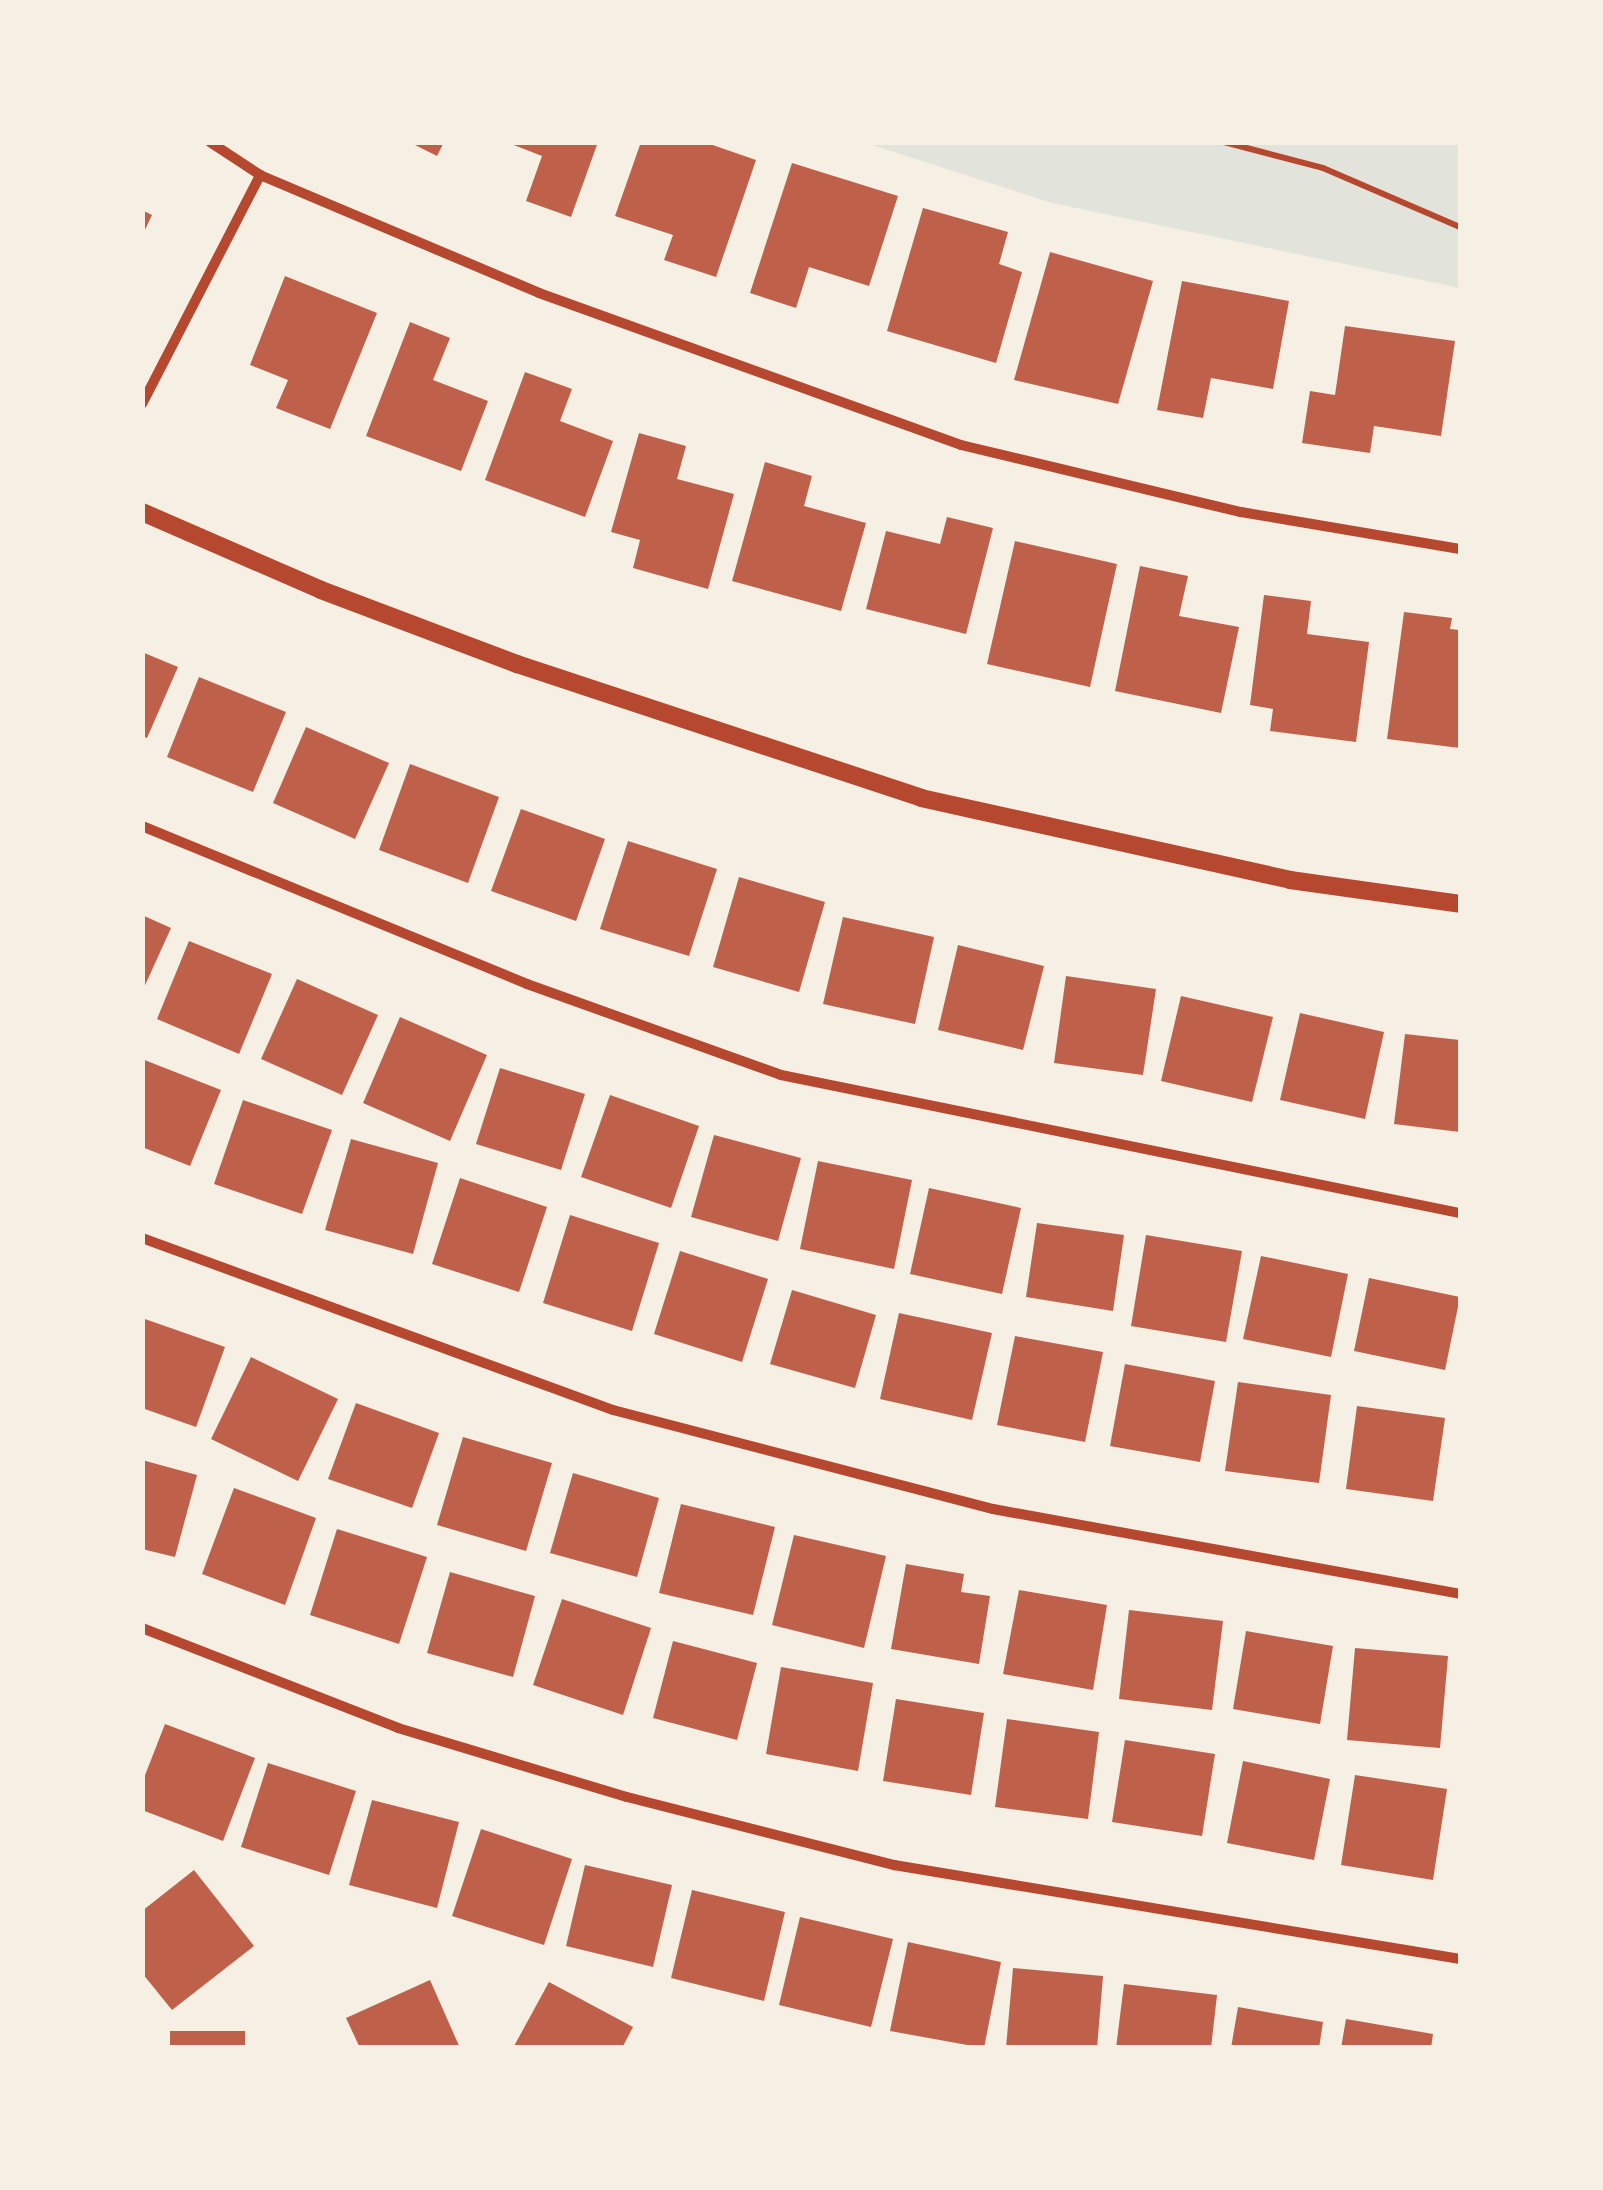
<!DOCTYPE html>
<html>
<head>
<meta charset="utf-8">
<style>
  body { margin:0 }
  #map { position:relative; width:1603px; height:2190px; overflow:hidden; background:#f6efe4; font-family:"DejaVu Sans",sans-serif }
  div>[style] { position:absolute }
  [style*='--x'] { left:calc(var(--x)*1px); top:calc(var(--y)*1px); width:calc(var(--w)*1px); rotate:calc(var(--a)*1deg) }
  .green>* { inset:0; background:#e2e4dc }
  .building>* { inset:0; background:#bf614a }
  .path>* { height:6px; margin:-3px; padding:0 3px; transform-origin:3px; border-radius:3px; background:#b5482f }
  .minor>* { height:10px; margin:-5px; padding:0 5px; transform-origin:5px; border-radius:5px; background:#b5482f }
  .tertiary>* { height:18px; margin:-9px; padding:0 9px; transform-origin:9px; border-radius:9px; background:#b5482f }
  span { translate:-50% -50%; white-space:nowrap; text-align:center; line-height:1.15; -webkit-text-stroke:8px #f6efe4; paint-order:stroke }
  .frame { position:absolute; inset:0; border:145px solid #f6efe4; pointer-events:none }
</style>
</head>
<body>
<div id="map">
  <div class="green">
    <i style="clip-path:polygon(866px 143px,1460px 143px,1460px 288px,1052px 203px)"></i>
  </div>
  <div class="building">
    <i style="clip-path:polygon(409px 142px,444px 142px,437px 156px)"></i>
    <i style="clip-path:polygon(506px 142px,598px 142px,571px 217px,526px 201px,542px 156px)"></i>
    <i style="clip-path:polygon(641px 142px,704px 142px,756px 160px,716px 277px,664px 260px,673px 235px,615px 216px)"></i>
    <i style="clip-path:polygon(792px 163px,898px 196px,869px 286px,809px 267px,796px 308px,750px 293px)"></i>
    <i style="clip-path:polygon(923px 208px,1008px 232px,999px 264px,1022px 272px,996px 363px,887px 331px)"></i>
    <i style="clip-path:polygon(142px 210px,152px 215px,142px 236px)"></i>
    <i style="clip-path:polygon(1050px 252px,1153px 281px,1118px 404px,1014px 380px)"></i>
    <i style="clip-path:polygon(285px 276px,377px 313px,330px 429px,276px 408px,288px 380px,250px 365px)"></i>
    <i style="clip-path:polygon(1182px 281px,1289px 301px,1273px 389px,1211px 378px,1203px 418px,1157px 410px)"></i>
    <i style="clip-path:polygon(410px 322px,450px 338px,433px 380px,488px 401px,461px 471px,366px 436px)"></i>
    <i style="clip-path:polygon(1345px 326px,1455px 341px,1441px 436px,1374px 426px,1370px 453px,1302px 443px,1310px 391px,1335px 395px)"></i>
    <i style="clip-path:polygon(525px 372px,572px 389px,560px 421px,613px 441px,585px 517px,485px 480px)"></i>
    <i style="clip-path:polygon(639px 433px,686px 446px,677px 479px,734px 494px,708px 589px,633px 568px,640px 540px,611px 532px)"></i>
    <i style="clip-path:polygon(765px 462px,812px 476px,804px 506px,866px 523px,841px 611px,732px 581px)"></i>
    <i style="clip-path:polygon(947px 517px,993px 528px,966px 634px,866px 609px,886px 531px,940px 544px)"></i>
    <i style="clip-path:polygon(1015px 541px,1117px 564px,1090px 687px,987px 664px)"></i>
    <i style="clip-path:polygon(1140px 566px,1188px 576px,1179px 616px,1239px 627px,1221px 713px,1115px 691px)"></i>
    <i style="clip-path:polygon(1264px 595px,1311px 601px,1307px 634px,1369px 642px,1356px 742px,1270px 731px,1273px 709px,1250px 705px)"></i>
    <i style="clip-path:polygon(1404px 612px,1452px 618px,1450px 629px,1460px 630px,1460px 748px,1387px 739px)"></i>
    <i style="clip-path:polygon(142px 652px,178px 667px,147px 738px,142px 736px)"></i>
    <i style="clip-path:polygon(199px 677px,286px 712px,253px 792px,167px 757px)"></i>
    <i style="clip-path:polygon(306px 727px,389px 763px,355px 839px,273px 803px)"></i>
    <i style="clip-path:polygon(410px 764px,499px 797px,468px 883px,379px 850px)"></i>
    <i style="clip-path:polygon(521px 809px,605px 839px,576px 921px,491px 891px)"></i>
    <i style="clip-path:polygon(628px 841px,717px 869px,689px 956px,600px 929px)"></i>
    <i style="clip-path:polygon(739px 877px,825px 902px,799px 992px,713px 967px)"></i>
    <i style="clip-path:polygon(142px 915px,171px 928px,142px 992px)"></i>
    <i style="clip-path:polygon(843px 917px,934px 937px,915px 1024px,823px 1004px)"></i>
    <i style="clip-path:polygon(189px 941px,272px 974px,239px 1054px,157px 1019px)"></i>
    <i style="clip-path:polygon(958px 945px,1044px 966px,1023px 1050px,938px 1030px)"></i>
    <i style="clip-path:polygon(1066px 976px,1156px 989px,1143px 1075px,1054px 1063px)"></i>
    <i style="clip-path:polygon(297px 979px,378px 1015px,342px 1095px,261px 1059px)"></i>
    <i style="clip-path:polygon(1181px 996px,1273px 1017px,1252px 1102px,1161px 1081px)"></i>
    <i style="clip-path:polygon(1300px 1013px,1384px 1032px,1365px 1119px,1280px 1100px)"></i>
    <i style="clip-path:polygon(400px 1017px,487px 1055px,450px 1141px,363px 1103px)"></i>
    <i style="clip-path:polygon(1405px 1034px,1460px 1040px,1460px 1132px,1394px 1124px)"></i>
    <i style="clip-path:polygon(142px 1059px,221px 1090px,190px 1166px,142px 1147px)"></i>
    <i style="clip-path:polygon(500px 1068px,585px 1094px,561px 1170px,476px 1144px)"></i>
    <i style="clip-path:polygon(610px 1095px,699px 1126px,671px 1208px,581px 1177px)"></i>
    <i style="clip-path:polygon(243px 1100px,332px 1130px,302px 1214px,214px 1184px)"></i>
    <i style="clip-path:polygon(714px 1135px,801px 1158px,778px 1241px,691px 1217px)"></i>
    <i style="clip-path:polygon(351px 1139px,438px 1163px,413px 1254px,325px 1230px)"></i>
    <i style="clip-path:polygon(818px 1161px,912px 1180px,894px 1269px,800px 1249px)"></i>
    <i style="clip-path:polygon(460px 1178px,547px 1207px,519px 1292px,432px 1264px)"></i>
    <i style="clip-path:polygon(929px 1188px,1021px 1208px,1002px 1294px,910px 1274px)"></i>
    <i style="clip-path:polygon(570px 1215px,659px 1243px,632px 1331px,543px 1303px)"></i>
    <i style="clip-path:polygon(1037px 1223px,1124px 1235px,1113px 1311px,1026px 1297px)"></i>
    <i style="clip-path:polygon(1146px 1235px,1242px 1251px,1226px 1342px,1131px 1326px)"></i>
    <i style="clip-path:polygon(680px 1251px,768px 1279px,742px 1362px,654px 1334px)"></i>
    <i style="clip-path:polygon(1261px 1256px,1348px 1274px,1331px 1357px,1243px 1339px)"></i>
    <i style="clip-path:polygon(1369px 1278px,1460px 1297px,1445px 1370px,1354px 1351px)"></i>
    <i style="clip-path:polygon(792px 1290px,876px 1315px,855px 1388px,770px 1364px)"></i>
    <i style="clip-path:polygon(899px 1313px,992px 1333px,972px 1420px,880px 1399px)"></i>
    <i style="clip-path:polygon(142px 1318px,225px 1347px,196px 1427px,142px 1408px)"></i>
    <i style="clip-path:polygon(1015px 1336px,1103px 1352px,1085px 1442px,997px 1425px)"></i>
    <i style="clip-path:polygon(251px 1357px,338px 1399px,298px 1481px,211px 1439px)"></i>
    <i style="clip-path:polygon(1125px 1364px,1215px 1381px,1200px 1462px,1110px 1446px)"></i>
    <i style="clip-path:polygon(1238px 1382px,1331px 1395px,1319px 1483px,1225px 1471px)"></i>
    <i style="clip-path:polygon(356px 1403px,439px 1433px,412px 1508px,328px 1479px)"></i>
    <i style="clip-path:polygon(1357px 1406px,1445px 1418px,1433px 1501px,1346px 1489px)"></i>
    <i style="clip-path:polygon(463px 1437px,552px 1463px,526px 1551px,437px 1525px)"></i>
    <i style="clip-path:polygon(142px 1460px,197px 1475px,175px 1557px,142px 1549px)"></i>
    <i style="clip-path:polygon(573px 1473px,659px 1498px,637px 1577px,550px 1553px)"></i>
    <i style="clip-path:polygon(234px 1488px,316px 1518px,285px 1605px,202px 1574px)"></i>
    <i style="clip-path:polygon(681px 1504px,775px 1527px,753px 1615px,659px 1593px)"></i>
    <i style="clip-path:polygon(337px 1529px,427px 1557px,399px 1644px,310px 1615px)"></i>
    <i style="clip-path:polygon(794px 1535px,886px 1556px,864px 1648px,772px 1625px)"></i>
    <i style="clip-path:polygon(906px 1564px,964px 1574px,961px 1592px,990px 1596px,979px 1664px,891px 1649px)"></i>
    <i style="clip-path:polygon(450px 1572px,535px 1596px,513px 1677px,427px 1653px)"></i>
    <i style="clip-path:polygon(1019px 1590px,1107px 1605px,1093px 1690px,1003px 1674px)"></i>
    <i style="clip-path:polygon(562px 1599px,651px 1628px,623px 1715px,533px 1685px)"></i>
    <i style="clip-path:polygon(1129px 1610px,1223px 1621px,1212px 1710px,1119px 1699px)"></i>
    <i style="clip-path:polygon(1246px 1631px,1333px 1646px,1320px 1724px,1233px 1709px)"></i>
    <i style="clip-path:polygon(673px 1641px,757px 1663px,737px 1740px,653px 1718px)"></i>
    <i style="clip-path:polygon(1355px 1648px,1448px 1656px,1440px 1748px,1347px 1740px)"></i>
    <i style="clip-path:polygon(781px 1667px,873px 1683px,858px 1771px,766px 1754px)"></i>
    <i style="clip-path:polygon(896px 1699px,984px 1713px,971px 1795px,883px 1781px)"></i>
    <i style="clip-path:polygon(1007px 1719px,1099px 1732px,1088px 1819px,995px 1807px)"></i>
    <i style="clip-path:polygon(165px 1724px,255px 1758px,223px 1841px,142px 1810px,142px 1783px)"></i>
    <i style="clip-path:polygon(1125px 1740px,1215px 1754px,1202px 1836px,1112px 1822px)"></i>
    <i style="clip-path:polygon(1243px 1761px,1330px 1779px,1314px 1860px,1227px 1843px)"></i>
    <i style="clip-path:polygon(268px 1763px,356px 1791px,329px 1875px,241px 1847px)"></i>
    <i style="clip-path:polygon(1355px 1775px,1447px 1789px,1433px 1880px,1341px 1865px)"></i>
    <i style="clip-path:polygon(372px 1800px,459px 1822px,437px 1908px,349px 1885px)"></i>
    <i style="clip-path:polygon(481px 1829px,572px 1859px,544px 1945px,452px 1916px)"></i>
    <i style="clip-path:polygon(585px 1865px,672px 1885px,653px 1967px,566px 1946px)"></i>
    <i style="clip-path:polygon(194px 1870px,254px 1946px,172px 2010px,142px 1973px,142px 1911px)"></i>
    <i style="clip-path:polygon(692px 1890px,785px 1912px,764px 2001px,671px 1978px)"></i>
    <i style="clip-path:polygon(800px 1917px,893px 1939px,871px 2027px,779px 2005px)"></i>
    <i style="clip-path:polygon(908px 1942px,1001px 1962px,984px 2048px,890px 2031px)"></i>
    <i style="clip-path:polygon(1013px 1968px,1103px 1976px,1097px 2048px,1006px 2048px)"></i>
    <i style="clip-path:polygon(430px 1980px,460px 2048px,360px 2048px,346px 2018px)"></i>
    <i style="clip-path:polygon(549px 1982px,633px 2027px,622px 2048px,513px 2048px)"></i>
    <i style="clip-path:polygon(1124px 1984px,1217px 1995px,1211px 2048px,1116px 2048px)"></i>
    <i style="clip-path:polygon(1238px 2007px,1323px 2022px,1319px 2048px,1231px 2048px)"></i>
    <i style="clip-path:polygon(1346px 2019px,1433px 2034px,1431px 2048px,1341px 2048px)"></i>
    <i style="clip-path:polygon(170px 2031px,245px 2031px,245px 2048px,170px 2048px)"></i>
  </div>
  <div class="path">
    <i style="--x:1224;--y:142;--w:102;--a:14.7"></i>
    <i style="--x:1323;--y:168;--w:149;--a:23.3"></i>
  </div>
  <div class="minor">
    <i style="--x:210;--y:142;--w:60;--a:33.4"></i>
    <i style="--x:260;--y:175;--w:303;--a:22.9"></i>
    <i style="--x:539;--y:293;--w:449;--a:19.8"></i>
    <i style="--x:961;--y:445;--w:288;--a:13.5"></i>
    <i style="--x:1241;--y:512;--w:222;--a:9.6"></i>
    <i style="--x:142;--y:404;--w:258;--a:-62.7"></i>
    <i style="--x:142;--y:826;--w:416;--a:22.3"></i>
    <i style="--x:527;--y:984;--w:270;--a:19.7"></i>
    <i style="--x:781;--y:1075;--w:693;--a:11.49"></i>
    <i style="--x:142;--y:1238;--w:501;--a:20.06"></i>
    <i style="--x:613;--y:1410;--w:393;--a:14.6"></i>
    <i style="--x:993;--y:1509;--w:475;--a:10.3"></i>
    <i style="--x:142;--y:1628;--w:275;--a:21.3"></i>
    <i style="--x:398;--y:1728;--w:239;--a:16.8"></i>
    <i style="--x:627;--y:1797;--w:276;--a:14.3"></i>
    <i style="--x:894;--y:1865;--w:574;--a:9.43"></i>
  </div>
  <div class="tertiary">
    <i style="--x:142;--y:512;--w:195;--a:23.5"></i>
    <i style="--x:321;--y:590;--w:210;--a:20.7"></i>
    <i style="--x:517;--y:664;--w:426;--a:18.3"></i>
    <i style="--x:921;--y:798;--w:378;--a:12.5"></i>
    <i style="--x:1290;--y:880;--w:172;--a:8"></i>
  </div>
  <div class="frame"></div>
</div>
</body>
</html>
